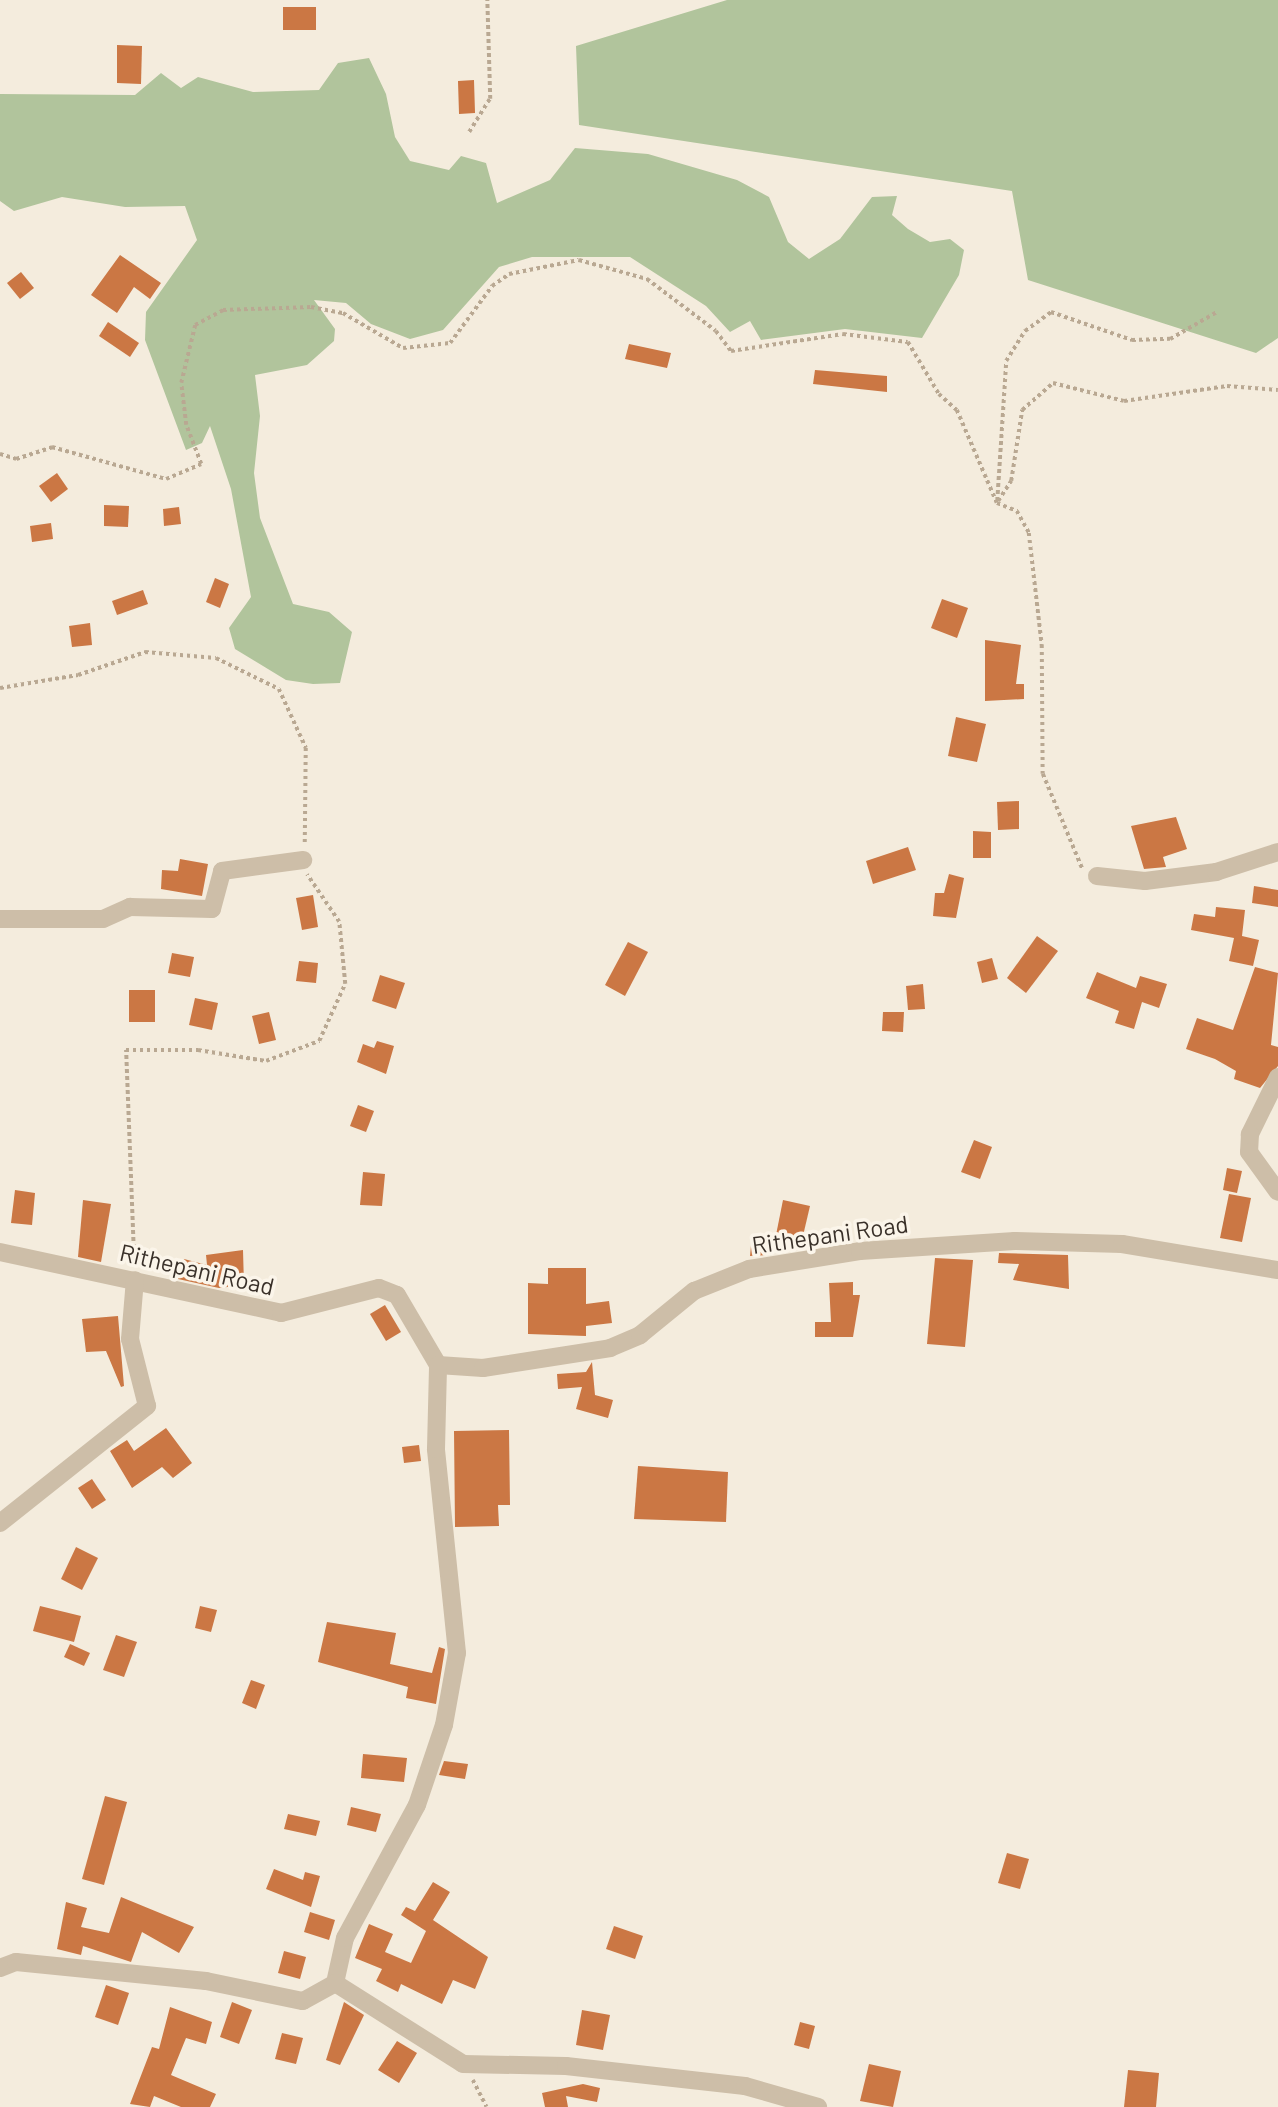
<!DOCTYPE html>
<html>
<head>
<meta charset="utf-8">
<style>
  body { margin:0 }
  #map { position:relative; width:1278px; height:2107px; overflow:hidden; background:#f4ecdd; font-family:Barlow,sans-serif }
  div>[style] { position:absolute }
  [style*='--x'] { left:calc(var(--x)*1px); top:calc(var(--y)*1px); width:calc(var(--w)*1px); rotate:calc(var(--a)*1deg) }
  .green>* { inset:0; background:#b1c49c }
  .building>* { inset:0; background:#cb7744 }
  .path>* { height:3.5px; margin-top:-1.75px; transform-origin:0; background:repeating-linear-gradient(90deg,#b9a892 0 3.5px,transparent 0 7px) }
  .minor>* { height:18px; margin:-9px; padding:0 9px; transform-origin:9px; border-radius:9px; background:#cdbea8 }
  span { translate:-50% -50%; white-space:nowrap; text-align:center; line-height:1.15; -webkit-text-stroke:7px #fbf5ea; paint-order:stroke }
  .street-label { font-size:24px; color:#393029 }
</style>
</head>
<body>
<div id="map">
  <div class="green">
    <i style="clip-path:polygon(727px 0,1278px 0,1278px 338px,1256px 353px,1028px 280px,1012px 191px,579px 125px,576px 46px)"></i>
    <i style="clip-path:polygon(369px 58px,386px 94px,395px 137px,410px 161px,449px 170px,461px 156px,486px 163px,497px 203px,550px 180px,575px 148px,648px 154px,737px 180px,769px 197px,788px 242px,809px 259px,840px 239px,872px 197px,897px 196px,892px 215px,908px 229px,930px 242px,950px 239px,964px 250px,959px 275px,922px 338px,845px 329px,761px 340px,750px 321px,730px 332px,706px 306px,630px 257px,532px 257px,499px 267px,443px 330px,410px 339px,371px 324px,346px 303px,314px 300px,335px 329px,334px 341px,307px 365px,255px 375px,260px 416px,254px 473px,260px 518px,293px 604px,329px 612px,352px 632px,340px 683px,313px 684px,286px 680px,235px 649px,229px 628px,251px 597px,231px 489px,210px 426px,202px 443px,186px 450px,145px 340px,146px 312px,197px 240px,185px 206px,125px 207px,62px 197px,14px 211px,0 201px,0 94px,135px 95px,161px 73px,181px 88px,198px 77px,253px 92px,319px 90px,338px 63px)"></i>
  </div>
  <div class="building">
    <i style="clip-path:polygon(283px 7px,316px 7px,316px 30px,283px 30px)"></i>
    <i style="clip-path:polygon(117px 45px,142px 46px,141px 84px,117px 83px)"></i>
    <i style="clip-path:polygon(474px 80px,475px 113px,459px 114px,458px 81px)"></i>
    <i style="clip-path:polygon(120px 255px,161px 283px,150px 299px,134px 287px,117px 313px,91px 295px)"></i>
    <i style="clip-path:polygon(21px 272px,34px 288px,20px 299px,7px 283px)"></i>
    <i style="clip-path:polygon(108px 322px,139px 343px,130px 357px,99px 336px)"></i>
    <i style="clip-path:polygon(629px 344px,671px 353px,667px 368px,625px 359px)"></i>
    <i style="clip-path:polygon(815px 370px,887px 376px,887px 392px,813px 384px)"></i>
    <i style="clip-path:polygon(57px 473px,68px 489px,51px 502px,39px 486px)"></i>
    <i style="clip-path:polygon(104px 505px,129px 506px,128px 527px,104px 526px)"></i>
    <i style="clip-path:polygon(179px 507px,181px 524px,164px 526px,163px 509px)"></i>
    <i style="clip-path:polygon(51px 523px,53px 539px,32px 542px,30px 526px)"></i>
    <i style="clip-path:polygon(215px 578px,229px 584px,220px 608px,206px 602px)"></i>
    <i style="clip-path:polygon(143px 590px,148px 604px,117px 615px,112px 601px)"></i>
    <i style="clip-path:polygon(942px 599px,968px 608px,957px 638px,931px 628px)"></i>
    <i style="clip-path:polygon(90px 623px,92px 645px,72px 647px,69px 626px)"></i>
    <i style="clip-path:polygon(985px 640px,1021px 645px,1016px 684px,1024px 684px,1024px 699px,985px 701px)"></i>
    <i style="clip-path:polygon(956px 717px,986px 724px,977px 762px,948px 756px)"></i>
    <i style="clip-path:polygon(1019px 801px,1019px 829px,998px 830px,997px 802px)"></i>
    <i style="clip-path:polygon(1176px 817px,1187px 849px,1163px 857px,1166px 867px,1144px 869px,1131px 826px)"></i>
    <i style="clip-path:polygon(973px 831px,991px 832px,991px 858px,973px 858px)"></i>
    <i style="clip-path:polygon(908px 847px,916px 870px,873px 884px,866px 861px)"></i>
    <i style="clip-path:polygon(180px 859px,208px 864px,202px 896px,161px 889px,162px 870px,178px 871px)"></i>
    <i style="clip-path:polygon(949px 874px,964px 878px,956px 918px,933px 916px,935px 893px,944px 893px)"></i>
    <i style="clip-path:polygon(1254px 886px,1278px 890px,1278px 907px,1252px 903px)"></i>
    <i style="clip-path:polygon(313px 895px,318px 927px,302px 930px,296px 898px)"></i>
    <i style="clip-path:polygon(1216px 907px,1245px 910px,1242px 936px,1259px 940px,1253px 966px,1229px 961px,1234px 938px,1191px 930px,1194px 914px,1215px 917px)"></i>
    <i style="clip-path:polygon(1037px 936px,1058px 951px,1026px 993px,1007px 978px)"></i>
    <i style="clip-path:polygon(628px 942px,648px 952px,625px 996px,605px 985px)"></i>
    <i style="clip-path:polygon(172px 953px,194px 957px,190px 977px,168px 973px)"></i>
    <i style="clip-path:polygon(992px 958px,998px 979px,982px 983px,977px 962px)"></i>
    <i style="clip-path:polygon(299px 961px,318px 963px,316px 983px,296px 981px)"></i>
    <i style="clip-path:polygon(1255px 967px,1278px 973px,1271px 1045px,1278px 1047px,1278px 1066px,1260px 1088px,1234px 1079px,1236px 1071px,1215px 1059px,1186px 1049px,1197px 1018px,1233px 1030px)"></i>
    <i style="clip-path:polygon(1097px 972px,1136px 988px,1140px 976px,1167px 984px,1159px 1008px,1142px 1002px,1134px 1029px,1115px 1023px,1119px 1011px,1086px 998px)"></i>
    <i style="clip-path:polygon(380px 975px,405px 983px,396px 1009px,372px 1001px)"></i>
    <i style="clip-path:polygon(923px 984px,925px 1009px,908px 1010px,906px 986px)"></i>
    <i style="clip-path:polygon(129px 990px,155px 990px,155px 1022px,129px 1022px)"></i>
    <i style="clip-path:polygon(195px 998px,218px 1003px,212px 1030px,189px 1025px)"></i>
    <i style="clip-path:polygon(269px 1012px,276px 1040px,259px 1044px,252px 1016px)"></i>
    <i style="clip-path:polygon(883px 1012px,904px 1012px,903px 1032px,882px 1031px)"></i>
    <i style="clip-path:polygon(377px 1041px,394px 1046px,386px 1074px,357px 1062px,363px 1044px,374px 1048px)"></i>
    <i style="clip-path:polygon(358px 1105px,374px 1111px,366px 1132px,350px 1126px)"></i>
    <i style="clip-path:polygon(974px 1140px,992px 1147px,980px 1179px,961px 1172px)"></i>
    <i style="clip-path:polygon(1227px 1168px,1242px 1171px,1237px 1193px,1223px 1190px)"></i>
    <i style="clip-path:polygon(363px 1172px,385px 1174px,382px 1206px,360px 1205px)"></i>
    <i style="clip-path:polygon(15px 1190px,35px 1193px,32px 1225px,11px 1223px)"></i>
    <i style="clip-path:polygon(1229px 1194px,1251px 1198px,1242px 1242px,1220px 1238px)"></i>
    <i style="clip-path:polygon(83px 1200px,111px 1204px,101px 1262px,78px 1257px)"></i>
    <i style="clip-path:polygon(783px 1200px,810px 1206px,802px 1240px,776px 1235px)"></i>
    <i style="clip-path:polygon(752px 1235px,768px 1237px,766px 1255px,750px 1256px)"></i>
    <i style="clip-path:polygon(243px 1250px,244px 1285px,219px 1288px,178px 1279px,184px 1259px,207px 1265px,206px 1255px)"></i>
    <i style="clip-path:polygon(999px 1253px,1068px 1255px,1069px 1289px,1013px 1280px,1019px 1264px,998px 1263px)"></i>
    <i style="clip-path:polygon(935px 1258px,973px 1260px,965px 1347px,927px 1344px)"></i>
    <i style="clip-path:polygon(548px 1268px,586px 1268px,586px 1304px,609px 1301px,612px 1323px,586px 1326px,586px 1336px,528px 1334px,528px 1283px,548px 1284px)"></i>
    <i style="clip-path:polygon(853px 1282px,853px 1295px,860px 1295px,853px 1337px,815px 1337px,815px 1322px,831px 1322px,829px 1283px)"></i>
    <i style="clip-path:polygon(385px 1305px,401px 1332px,386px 1341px,370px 1314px)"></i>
    <i style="clip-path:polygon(118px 1316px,124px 1386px,121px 1387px,106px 1351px,86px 1352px,82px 1319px)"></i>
    <i style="clip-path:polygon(592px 1362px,595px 1395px,613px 1400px,608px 1418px,576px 1409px,582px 1387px,558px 1389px,557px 1374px,586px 1372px)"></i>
    <i style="clip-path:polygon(166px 1428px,192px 1463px,173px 1478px,162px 1467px,132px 1488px,110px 1451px,127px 1440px,134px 1451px)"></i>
    <i style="clip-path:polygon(509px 1430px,510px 1505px,498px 1505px,499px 1526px,455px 1527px,454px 1431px)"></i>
    <i style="clip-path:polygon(419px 1445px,421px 1461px,404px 1463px,402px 1447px)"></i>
    <i style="clip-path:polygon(638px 1466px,728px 1472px,726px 1522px,634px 1519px)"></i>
    <i style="clip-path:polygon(92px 1479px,106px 1500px,92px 1509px,78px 1488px)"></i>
    <i style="clip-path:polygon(76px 1547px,98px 1558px,82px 1590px,61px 1579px)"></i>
    <i style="clip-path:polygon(40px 1606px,81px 1616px,74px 1642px,33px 1631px)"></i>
    <i style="clip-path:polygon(200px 1606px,217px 1610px,211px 1632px,195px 1628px)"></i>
    <i style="clip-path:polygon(327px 1622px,396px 1633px,390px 1664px,432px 1673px,439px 1647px,445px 1649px,436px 1704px,406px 1698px,408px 1687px,318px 1662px)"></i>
    <i style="clip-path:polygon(116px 1635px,137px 1642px,124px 1677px,103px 1670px)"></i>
    <i style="clip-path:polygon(70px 1644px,90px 1653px,84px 1666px,64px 1657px)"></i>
    <i style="clip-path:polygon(251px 1680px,265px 1685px,256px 1709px,242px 1703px)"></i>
    <i style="clip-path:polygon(363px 1754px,407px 1758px,404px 1782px,361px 1778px)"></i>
    <i style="clip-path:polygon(444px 1761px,468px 1764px,465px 1779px,439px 1775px)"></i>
    <i style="clip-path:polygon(105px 1796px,127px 1802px,104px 1885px,82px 1879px)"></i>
    <i style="clip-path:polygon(351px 1807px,381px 1814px,376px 1832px,347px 1825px)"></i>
    <i style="clip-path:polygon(288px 1814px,320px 1821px,316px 1836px,284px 1829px)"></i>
    <i style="clip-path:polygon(1007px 1853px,1029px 1859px,1020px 1889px,998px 1883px)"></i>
    <i style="clip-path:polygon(274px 1869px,303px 1880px,305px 1872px,320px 1876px,311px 1907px,266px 1889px)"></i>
    <i style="clip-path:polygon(433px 1882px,450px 1892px,433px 1920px,488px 1957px,475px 1989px,453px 1980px,442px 2004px,401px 1984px,398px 1992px,376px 1981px,382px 1969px,355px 1958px,369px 1924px,393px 1934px,385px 1952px,411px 1963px,426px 1931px,401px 1915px,406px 1907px,415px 1911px)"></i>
    <i style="clip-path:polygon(121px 1897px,194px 1927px,179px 1953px,142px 1932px,131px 1962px,83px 1946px,81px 1955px,57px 1949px,66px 1902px,87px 1908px,81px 1927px,109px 1933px)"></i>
    <i style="clip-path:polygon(310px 1912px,335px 1920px,329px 1940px,304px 1932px)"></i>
    <i style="clip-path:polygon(614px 1926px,643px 1936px,635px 1959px,606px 1949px)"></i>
    <i style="clip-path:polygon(284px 1951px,306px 1957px,300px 1979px,278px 1973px)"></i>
    <i style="clip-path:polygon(106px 1985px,129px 1993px,118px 2025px,95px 2017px)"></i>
    <i style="clip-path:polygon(232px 2002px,252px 2010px,239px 2044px,220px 2037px)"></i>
    <i style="clip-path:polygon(344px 2002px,364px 2015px,340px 2065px,326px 2060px)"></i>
    <i style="clip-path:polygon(170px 2007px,212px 2022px,206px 2044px,186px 2038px,171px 2075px,216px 2094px,210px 2107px,181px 2107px,154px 2096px,150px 2107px,130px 2104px,152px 2047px,159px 2049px)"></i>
    <i style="clip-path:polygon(582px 2010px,610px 2015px,603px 2050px,576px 2045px)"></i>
    <i style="clip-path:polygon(800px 2022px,815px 2026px,809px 2049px,794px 2045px)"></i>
    <i style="clip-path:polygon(282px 2033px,303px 2038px,296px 2064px,275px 2059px)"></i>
    <i style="clip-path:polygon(397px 2041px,417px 2053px,399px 2083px,378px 2070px)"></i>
    <i style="clip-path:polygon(869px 2064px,901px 2071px,893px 2107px,860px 2101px)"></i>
    <i style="clip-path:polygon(1128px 2070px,1159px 2073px,1156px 2107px,1124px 2107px)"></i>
    <i style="clip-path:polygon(583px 2084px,600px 2088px,597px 2102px,566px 2096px,568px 2107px,545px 2107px,542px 2093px)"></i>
  </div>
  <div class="path">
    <i style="--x:469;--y:132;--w:39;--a:-58"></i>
    <i style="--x:490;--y:99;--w:99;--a:-91.7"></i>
    <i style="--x:0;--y:454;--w:17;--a:17"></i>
    <i style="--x:16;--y:459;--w:38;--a:-18"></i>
    <i style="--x:52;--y:447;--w:118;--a:15.7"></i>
    <i style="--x:166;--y:479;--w:38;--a:-23"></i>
    <i style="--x:201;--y:464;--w:42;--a:-111"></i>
    <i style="--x:186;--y:425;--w:42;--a:-96.8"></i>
    <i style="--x:181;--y:383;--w:60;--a:-76.4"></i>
    <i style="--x:195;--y:325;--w:32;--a:-28"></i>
    <i style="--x:223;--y:310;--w:88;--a:-2"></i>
    <i style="--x:311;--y:307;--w:33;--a:11"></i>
    <i style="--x:343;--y:313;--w:69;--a:30.3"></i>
    <i style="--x:403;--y:348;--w:47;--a:-6.1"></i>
    <i style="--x:450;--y:343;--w:71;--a:-53.6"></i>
    <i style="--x:492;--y:286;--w:21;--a:-35"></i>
    <i style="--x:509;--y:274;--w:71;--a:-11.3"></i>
    <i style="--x:579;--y:260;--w:71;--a:15.6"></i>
    <i style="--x:647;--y:279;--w:86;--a:37"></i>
    <i style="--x:716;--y:331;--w:25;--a:53"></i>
    <i style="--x:731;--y:351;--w:113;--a:-8.6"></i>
    <i style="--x:843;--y:334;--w:65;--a:7"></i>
    <i style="--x:908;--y:342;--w:61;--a:59.2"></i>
    <i style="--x:939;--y:394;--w:24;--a:42"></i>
    <i style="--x:957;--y:410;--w:101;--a:66.7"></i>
    <i style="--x:997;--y:503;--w:22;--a:22"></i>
    <i style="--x:1017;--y:511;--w:25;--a:61"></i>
    <i style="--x:1029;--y:533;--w:113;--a:83.4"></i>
    <i style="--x:1042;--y:645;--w:129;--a:89.6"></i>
    <i style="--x:1043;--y:774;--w:104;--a:67.4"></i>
    <i style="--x:997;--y:501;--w:140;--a:-86.3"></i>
    <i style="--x:1006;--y:361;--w:36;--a:-58"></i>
    <i style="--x:1025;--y:331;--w:32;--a:-36"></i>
    <i style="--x:1051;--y:312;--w:86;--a:19.1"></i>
    <i style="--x:1132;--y:340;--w:38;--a:-2"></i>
    <i style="--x:1170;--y:339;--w:54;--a:-29.9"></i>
    <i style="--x:998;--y:501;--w:24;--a:-57"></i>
    <i style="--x:1011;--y:481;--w:72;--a:-81.2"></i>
    <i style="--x:1022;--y:410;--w:41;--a:-41.1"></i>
    <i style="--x:1053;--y:383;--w:73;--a:14.2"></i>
    <i style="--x:1124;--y:401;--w:104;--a:-8.3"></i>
    <i style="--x:1227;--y:386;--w:51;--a:4.5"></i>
    <i style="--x:0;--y:688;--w:79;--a:-9.5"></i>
    <i style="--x:78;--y:675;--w:71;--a:-18.9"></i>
    <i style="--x:145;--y:652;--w:71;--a:4.8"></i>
    <i style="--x:216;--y:658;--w:70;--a:26.2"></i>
    <i style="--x:279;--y:689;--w:65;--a:65.4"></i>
    <i style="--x:306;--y:748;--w:96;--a:90.6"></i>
    <i style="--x:134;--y:1262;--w:212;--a:-92.2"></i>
    <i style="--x:126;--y:1050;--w:72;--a:0"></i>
    <i style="--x:198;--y:1050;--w:69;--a:9.2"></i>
    <i style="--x:266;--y:1061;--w:57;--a:-20.7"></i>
    <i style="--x:319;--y:1041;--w:63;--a:-65.5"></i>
    <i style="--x:345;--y:984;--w:62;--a:-95.5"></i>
    <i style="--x:339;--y:922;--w:57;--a:-124.2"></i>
    <i style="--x:473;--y:2080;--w:30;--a:63"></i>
  </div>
  <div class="minor">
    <i style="--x:1097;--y:876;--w:48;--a:5.9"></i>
    <i style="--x:1145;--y:881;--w:72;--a:-7.2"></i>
    <i style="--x:1216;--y:872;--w:65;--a:-17.9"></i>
    <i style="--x:0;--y:919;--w:103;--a:0"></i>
    <i style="--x:103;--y:919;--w:30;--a:-24"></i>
    <i style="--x:130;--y:907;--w:82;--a:1.4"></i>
    <i style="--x:212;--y:909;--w:39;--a:-75"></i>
    <i style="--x:222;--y:871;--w:82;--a:-7.7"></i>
    <i style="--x:1278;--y:1077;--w:64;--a:116.2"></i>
    <i style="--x:1250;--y:1134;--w:18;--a:93"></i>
    <i style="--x:1249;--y:1152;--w:49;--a:54.1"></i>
    <i style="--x:0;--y:1252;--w:288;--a:12.2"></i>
    <i style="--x:281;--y:1313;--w:101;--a:-14.3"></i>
    <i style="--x:379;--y:1288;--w:19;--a:21"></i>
    <i style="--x:397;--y:1295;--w:81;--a:59.6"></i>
    <i style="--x:438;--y:1365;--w:45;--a:3.8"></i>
    <i style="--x:483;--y:1368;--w:129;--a:-8.9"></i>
    <i style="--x:610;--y:1348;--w:33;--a:-23"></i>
    <i style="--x:640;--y:1335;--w:70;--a:-39.2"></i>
    <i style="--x:694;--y:1291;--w:59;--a:-21.8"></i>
    <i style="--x:749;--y:1269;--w:112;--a:-9.2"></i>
    <i style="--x:860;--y:1251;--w:155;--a:-3.7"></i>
    <i style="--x:1015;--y:1241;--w:107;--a:1.6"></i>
    <i style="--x:1122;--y:1244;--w:158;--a:9.5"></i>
    <i style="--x:0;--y:1523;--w:188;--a:-38.5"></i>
    <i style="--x:147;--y:1406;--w:69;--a:-104.2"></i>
    <i style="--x:130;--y:1339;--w:59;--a:-85.2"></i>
    <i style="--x:0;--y:1968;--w:17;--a:-21"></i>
    <i style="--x:16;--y:1962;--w:191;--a:5.7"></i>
    <i style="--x:206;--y:1981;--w:99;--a:11.7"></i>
    <i style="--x:303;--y:2001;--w:37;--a:-29"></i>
    <i style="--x:335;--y:1983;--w:46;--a:-77.5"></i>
    <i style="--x:345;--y:1938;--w:151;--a:-61.6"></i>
    <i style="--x:417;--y:1805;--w:84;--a:-71.4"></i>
    <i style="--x:444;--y:1725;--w:73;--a:-79.8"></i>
    <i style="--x:457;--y:1653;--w:205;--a:-95.9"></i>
    <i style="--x:436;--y:1449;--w:84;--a:-88.6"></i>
    <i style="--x:335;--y:1983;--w:151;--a:32.3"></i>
    <i style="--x:463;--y:2064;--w:103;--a:1.1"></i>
    <i style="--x:566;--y:2066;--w:180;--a:6.4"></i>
    <i style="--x:745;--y:2086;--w:76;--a:16"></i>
  </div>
  <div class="street-label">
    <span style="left:830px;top:1234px;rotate:-8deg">Rithepani Road</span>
    <span style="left:197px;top:1269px;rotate:13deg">Rithepani Road</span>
  </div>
</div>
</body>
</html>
